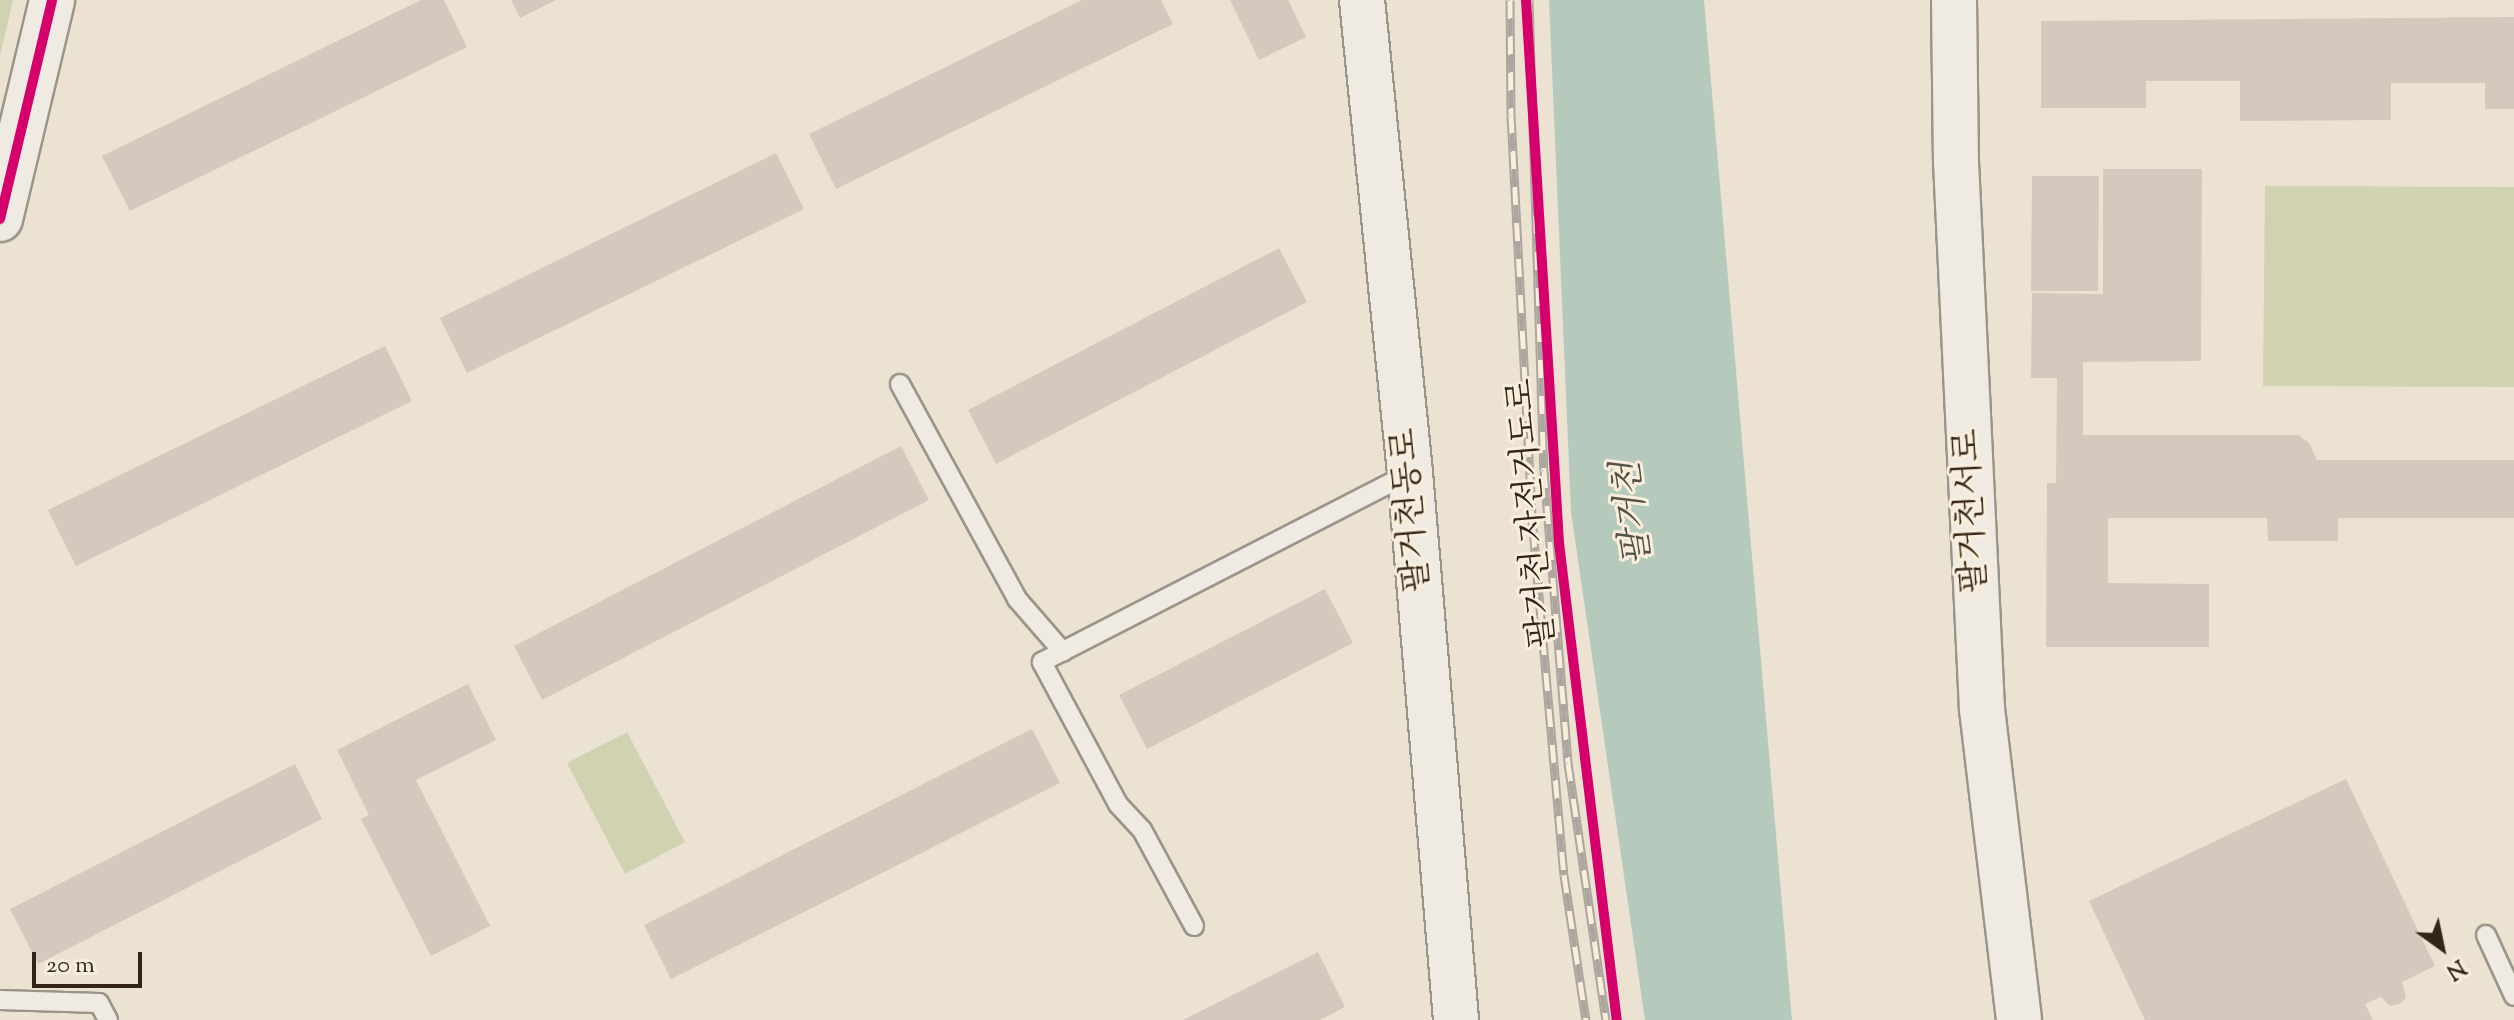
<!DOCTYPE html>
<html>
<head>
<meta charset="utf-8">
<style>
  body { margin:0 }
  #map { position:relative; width:2514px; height:1020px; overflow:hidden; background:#ece2d2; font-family:"Sorts Mill Goudy","Noto Serif KR",serif }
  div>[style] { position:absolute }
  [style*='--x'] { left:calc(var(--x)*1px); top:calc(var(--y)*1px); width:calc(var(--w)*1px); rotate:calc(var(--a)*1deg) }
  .green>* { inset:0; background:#d0d2b2 }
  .water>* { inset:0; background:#b5cabd }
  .building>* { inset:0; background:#d7c8bd }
  .roads { filter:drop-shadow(2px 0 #9b9489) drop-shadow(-2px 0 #9b9489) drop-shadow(0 2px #9b9489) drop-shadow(0 -2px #9b9489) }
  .service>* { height:18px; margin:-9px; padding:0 9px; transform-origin:9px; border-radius:9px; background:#efeae2 }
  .tertiary>* { height:44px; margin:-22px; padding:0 22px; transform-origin:22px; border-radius:22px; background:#efeae2 }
  .secondary>* { height:44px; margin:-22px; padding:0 22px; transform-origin:22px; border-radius:22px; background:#efeae2 }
  .rail>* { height:9px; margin-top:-4.5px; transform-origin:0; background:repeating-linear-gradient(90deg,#f9eedb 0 18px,#aca69f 0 36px); box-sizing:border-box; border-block:2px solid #aca69f }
  .cycleway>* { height:10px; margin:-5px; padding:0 5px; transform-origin:5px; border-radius:5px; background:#d6006c }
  span { translate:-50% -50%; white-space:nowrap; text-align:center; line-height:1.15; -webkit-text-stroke:6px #f9eedb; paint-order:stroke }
  .street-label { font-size:34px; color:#332417 }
  .water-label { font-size:36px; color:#535246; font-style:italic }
  .north { position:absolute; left:2402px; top:908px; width:80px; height:80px; -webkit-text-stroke:6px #f9eedb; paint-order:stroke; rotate:147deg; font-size:22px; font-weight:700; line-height:32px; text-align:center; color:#332417 }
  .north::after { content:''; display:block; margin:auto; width:28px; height:36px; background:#332417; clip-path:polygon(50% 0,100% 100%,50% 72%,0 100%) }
  .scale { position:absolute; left:32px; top:952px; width:110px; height:36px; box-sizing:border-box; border:4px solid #332417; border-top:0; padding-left:10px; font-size:24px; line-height:28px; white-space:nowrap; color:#332417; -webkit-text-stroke:6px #f9eedb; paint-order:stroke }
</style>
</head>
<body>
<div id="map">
  <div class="green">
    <i style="clip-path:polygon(0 0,13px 0,0 56px)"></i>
    <i style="clip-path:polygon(2265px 186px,2514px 187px,2514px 387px,2263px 386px)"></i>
    <i style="clip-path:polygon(627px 732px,685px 842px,625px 874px,567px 763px)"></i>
  </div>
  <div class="water">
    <i style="clip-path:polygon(1549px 0,1704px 0,1792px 1020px,1645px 1020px,1571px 512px)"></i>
  </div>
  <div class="building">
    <i style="clip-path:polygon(421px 0,444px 0,467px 47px,130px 211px,102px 156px)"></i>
    <i style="clip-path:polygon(511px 0,556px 0,520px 18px)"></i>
    <i style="clip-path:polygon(1082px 0,1161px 0,1173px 24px,836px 189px,809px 134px)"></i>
    <i style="clip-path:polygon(1230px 0,1288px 0,1306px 37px,1259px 60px)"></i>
    <i style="clip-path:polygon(2514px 17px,2514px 109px,2485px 109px,2485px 83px,2391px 83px,2391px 120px,2240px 121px,2240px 81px,2146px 81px,2146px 108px,2041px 108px,2041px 21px)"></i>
    <i style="clip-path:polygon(776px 153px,804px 209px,467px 373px,440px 318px)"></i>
    <i style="clip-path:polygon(2103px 169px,2202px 169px,2201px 361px,2083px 362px,2083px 435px,2299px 435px,2309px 443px,2317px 460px,2514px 460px,2514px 518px,2338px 518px,2338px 541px,2268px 541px,2267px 518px,2108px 518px,2108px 583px,2209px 584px,2209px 647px,2046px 647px,2047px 483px,2056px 483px,2057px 378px,2031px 378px,2032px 293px,2103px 294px)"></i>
    <i style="clip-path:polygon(2032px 176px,2099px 176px,2098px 291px,2031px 291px)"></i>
    <i style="clip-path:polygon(1279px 248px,1307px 302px,996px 464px,968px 410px)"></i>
    <i style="clip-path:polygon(385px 346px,412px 401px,76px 566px,48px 510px)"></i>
    <i style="clip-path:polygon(901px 446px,929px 500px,542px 700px,514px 646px)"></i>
    <i style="clip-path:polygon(1325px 589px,1353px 643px,1147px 749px,1119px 695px)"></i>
    <i style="clip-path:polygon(468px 684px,496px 740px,416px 780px,490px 926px,431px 956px,361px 819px,369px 815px,337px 750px)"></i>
    <i style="clip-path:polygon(1032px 729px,1060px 783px,671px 979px,644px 925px)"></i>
    <i style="clip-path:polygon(295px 764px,322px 819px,38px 964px,10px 909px)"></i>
    <i style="clip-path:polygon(2346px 779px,2435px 966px,2402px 982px,2406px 998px,2400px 1004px,2390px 1006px,2381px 997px,2365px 1004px,2373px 1020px,2145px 1020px,2089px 901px)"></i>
    <i style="clip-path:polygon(1318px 952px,1345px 1007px,1320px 1020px,1183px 1020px)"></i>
  </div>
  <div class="roads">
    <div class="service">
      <i style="--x:900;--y:384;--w:245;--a:61.4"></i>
      <i style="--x:1017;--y:599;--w:70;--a:49"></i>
      <i style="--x:1194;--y:926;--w:109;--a:-118.4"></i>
      <i style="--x:1142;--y:830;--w:35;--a:-133"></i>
      <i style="--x:1118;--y:804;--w:161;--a:-118.2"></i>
      <i style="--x:1042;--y:662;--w:414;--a:-27.2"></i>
      <i style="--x:2486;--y:935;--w:67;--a:65.3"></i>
      <i style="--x:0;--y:1000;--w:99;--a:1.7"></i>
      <i style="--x:99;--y:1003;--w:19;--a:62"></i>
    </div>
    <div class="tertiary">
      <i style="--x:0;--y:219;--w:225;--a:-76.6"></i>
    </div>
    <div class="secondary">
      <i style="--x:1362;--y:0;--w:475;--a:84.2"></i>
      <i style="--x:1410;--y:473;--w:549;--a:85.19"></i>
      <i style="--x:1954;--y:0;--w:162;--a:89.3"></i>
      <i style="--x:1956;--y:162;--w:548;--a:87.28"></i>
      <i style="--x:1982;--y:709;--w:313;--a:83.2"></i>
    </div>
  </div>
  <div class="rail">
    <i style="--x:1510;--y:0;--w:115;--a:89.5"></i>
    <i style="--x:1511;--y:115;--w:415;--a:87"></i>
    <i style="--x:1533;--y:529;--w:347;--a:84.9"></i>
    <i style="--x:1564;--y:875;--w:147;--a:81.4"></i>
    <i style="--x:1529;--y:0;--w:470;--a:88.2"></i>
    <i style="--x:1544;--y:470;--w:294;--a:85.3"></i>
    <i style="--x:1568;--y:763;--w:260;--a:81.6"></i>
  </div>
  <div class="cycleway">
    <i style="--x:1526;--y:0;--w:544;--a:86.52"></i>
    <i style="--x:1559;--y:543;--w:481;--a:83.1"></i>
    <i style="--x:0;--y:219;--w:225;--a:-76.6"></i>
  </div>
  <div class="street-label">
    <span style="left:1412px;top:510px;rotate:-95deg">팔거천동로</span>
    <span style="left:1972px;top:511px;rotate:-93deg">팔거천서로</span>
    <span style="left:1533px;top:513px;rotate:-95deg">팔거천 자전거도로</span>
  </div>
  <div class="water-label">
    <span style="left:1635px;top:513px;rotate:-97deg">팔거천</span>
  </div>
  <div class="north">N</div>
  <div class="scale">20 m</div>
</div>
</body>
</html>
